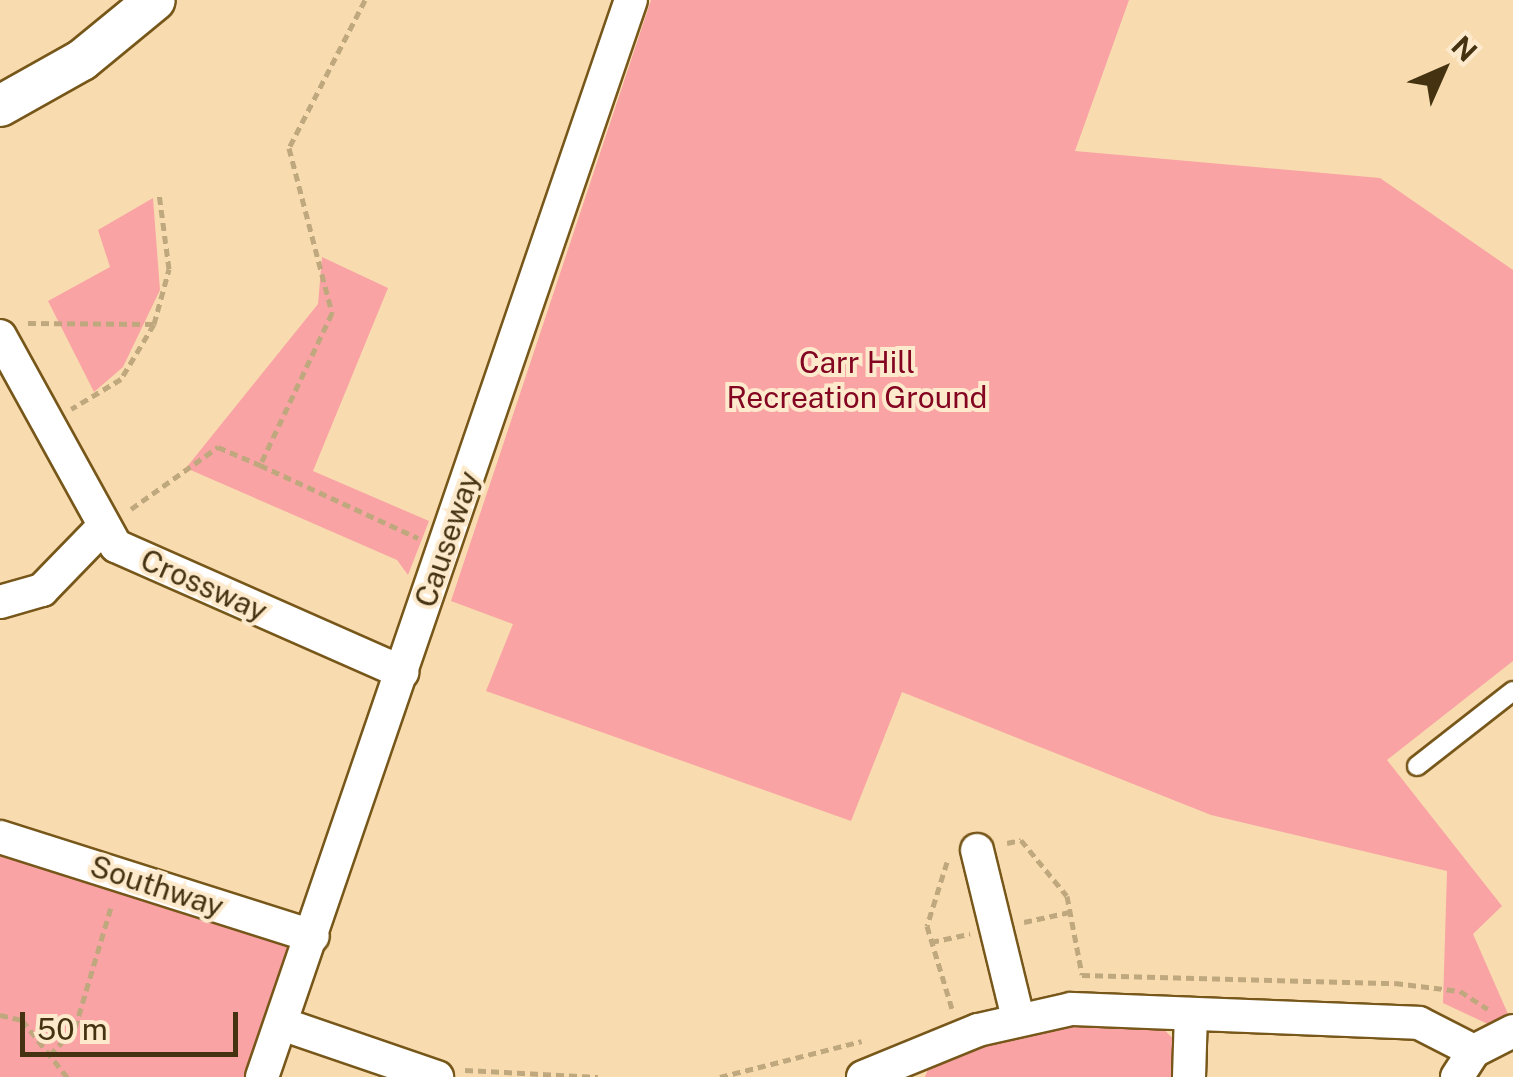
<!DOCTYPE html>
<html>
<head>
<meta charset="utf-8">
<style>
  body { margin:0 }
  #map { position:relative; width:1513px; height:1077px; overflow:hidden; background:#f8dcb0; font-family:"Public Sans",sans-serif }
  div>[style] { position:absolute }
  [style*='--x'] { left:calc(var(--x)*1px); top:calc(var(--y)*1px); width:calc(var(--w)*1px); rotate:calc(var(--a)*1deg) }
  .green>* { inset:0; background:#f9a3a4 }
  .path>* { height:5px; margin-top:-2.5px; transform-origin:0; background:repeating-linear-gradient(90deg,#bfa77e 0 8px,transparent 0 13px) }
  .roads { filter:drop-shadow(2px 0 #77571a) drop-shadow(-2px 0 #77571a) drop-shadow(0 2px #77571a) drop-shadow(0 -2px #77571a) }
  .service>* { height:18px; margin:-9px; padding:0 9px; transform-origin:9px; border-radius:9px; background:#fff }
  .minor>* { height:32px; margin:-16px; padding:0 16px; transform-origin:16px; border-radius:16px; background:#fff }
  .tertiary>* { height:40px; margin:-20px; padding:0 20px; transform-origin:20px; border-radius:20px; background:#fff }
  span { translate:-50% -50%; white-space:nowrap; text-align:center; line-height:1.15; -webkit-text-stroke:8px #fdeacd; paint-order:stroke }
  .park-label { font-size:30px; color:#830522 }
  .street-label { font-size:30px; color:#443211 }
  .north { position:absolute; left:1393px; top:20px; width:100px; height:100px; -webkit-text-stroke:8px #fdeacd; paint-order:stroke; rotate:45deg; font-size:28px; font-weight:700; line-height:40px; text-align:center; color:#443211 }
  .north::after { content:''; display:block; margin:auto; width:35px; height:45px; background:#443211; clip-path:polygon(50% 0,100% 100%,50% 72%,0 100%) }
  .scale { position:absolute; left:20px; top:1012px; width:218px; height:45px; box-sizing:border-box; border:5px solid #443211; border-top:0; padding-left:12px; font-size:30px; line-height:35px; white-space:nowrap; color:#443211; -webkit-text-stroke:8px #fdeacd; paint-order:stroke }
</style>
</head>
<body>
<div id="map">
  <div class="green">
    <i style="clip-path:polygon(651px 0,1129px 0,1075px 151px,1380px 178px,1513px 270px,1513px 661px,1387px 760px,1502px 906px,1473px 934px,1508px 1014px,1492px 1026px,1443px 1003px,1447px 871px,1211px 815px,902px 692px,851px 821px,486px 691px,513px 624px,451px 601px)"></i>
    <i style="clip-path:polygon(153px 198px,160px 290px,123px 367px,94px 392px,48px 301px,110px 267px,98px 230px)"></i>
    <i style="clip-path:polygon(322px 257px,388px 288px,313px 471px,429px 521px,408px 575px,397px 560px,186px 468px,318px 304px)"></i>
    <i style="clip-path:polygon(0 841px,313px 936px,254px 1077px,0 1077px)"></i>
    <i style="clip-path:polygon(1095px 1023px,1159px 1025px,1178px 1043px,1176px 1077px,925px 1077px,930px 1064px,1017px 1031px)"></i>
  </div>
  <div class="path">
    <i style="--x:365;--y:0;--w:166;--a:117.2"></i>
    <i style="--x:289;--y:148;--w:171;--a:75.4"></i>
    <i style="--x:332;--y:313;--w:168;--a:115.3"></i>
    <i style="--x:260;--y:465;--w:174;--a:24.8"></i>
    <i style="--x:28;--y:323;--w:126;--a:0.5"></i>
    <i style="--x:154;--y:324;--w:64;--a:121"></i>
    <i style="--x:121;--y:379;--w:58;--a:149"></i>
    <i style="--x:154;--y:324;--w:57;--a:-74.7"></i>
    <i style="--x:169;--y:269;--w:77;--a:-97.5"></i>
    <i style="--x:131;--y:509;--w:107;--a:-35.5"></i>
    <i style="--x:218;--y:447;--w:46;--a:23.2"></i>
    <i style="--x:1007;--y:843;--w:14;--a:-12"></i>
    <i style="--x:1021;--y:840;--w:72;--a:50.6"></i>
    <i style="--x:1067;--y:896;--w:80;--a:79.2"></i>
    <i style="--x:1082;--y:975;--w:313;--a:1.5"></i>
    <i style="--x:1395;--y:983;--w:65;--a:7"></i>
    <i style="--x:1460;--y:991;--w:33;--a:33"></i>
    <i style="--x:947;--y:862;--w:67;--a:107.4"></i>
    <i style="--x:927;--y:926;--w:87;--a:73.2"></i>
    <i style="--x:1024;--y:922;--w:47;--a:-12.3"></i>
    <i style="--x:931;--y:942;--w:40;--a:-12"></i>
    <i style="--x:0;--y:1015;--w:23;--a:13"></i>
    <i style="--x:22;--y:1020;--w:73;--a:51.7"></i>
    <i style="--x:50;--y:1055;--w:37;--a:-47"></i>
    <i style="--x:75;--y:1028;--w:129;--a:-73.4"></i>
    <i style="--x:465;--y:1070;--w:133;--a:3"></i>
    <i style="--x:720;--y:1077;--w:146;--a:-14.2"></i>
  </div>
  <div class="roads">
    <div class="service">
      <i style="--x:1417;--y:766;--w:122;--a:-38"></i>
    </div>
    <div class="minor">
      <i style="--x:0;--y:336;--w:240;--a:61.1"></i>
      <i style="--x:116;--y:546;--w:313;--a:23.8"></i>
      <i style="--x:0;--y:602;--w:44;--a:-15.9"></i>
      <i style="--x:42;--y:590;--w:88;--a:-45.9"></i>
      <i style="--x:0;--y:837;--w:328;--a:17.6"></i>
      <i style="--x:977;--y:850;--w:173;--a:76.3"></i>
      <i style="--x:282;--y:1024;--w:164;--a:18.9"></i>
      <i style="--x:262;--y:1077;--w:1138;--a:-71.09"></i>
      <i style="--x:863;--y:1077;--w:124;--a:-22.2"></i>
      <i style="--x:978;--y:1030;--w:95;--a:-12.7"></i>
      <i style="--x:1071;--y:1009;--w:348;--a:2.3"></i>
      <i style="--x:1419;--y:1023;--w:62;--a:27"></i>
      <i style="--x:1189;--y:1077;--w:63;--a:-88.2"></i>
      <i style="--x:1457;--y:1077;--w:31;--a:-57"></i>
      <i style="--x:1474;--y:1051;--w:44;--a:-27.1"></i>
    </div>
    <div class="tertiary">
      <i style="--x:0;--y:106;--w:94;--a:-29.3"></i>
      <i style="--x:82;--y:60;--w:94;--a:-39.4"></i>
    </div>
  </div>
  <div class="park-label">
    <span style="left:857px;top:379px">Carr Hill<br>Recreation Ground</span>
  </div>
  <div class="street-label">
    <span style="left:447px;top:539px;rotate:-71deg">Causeway</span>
    <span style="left:204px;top:585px;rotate:24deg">Crossway</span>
    <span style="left:157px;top:886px;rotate:18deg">Southway</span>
  </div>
  <div class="north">N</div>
  <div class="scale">50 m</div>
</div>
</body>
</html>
